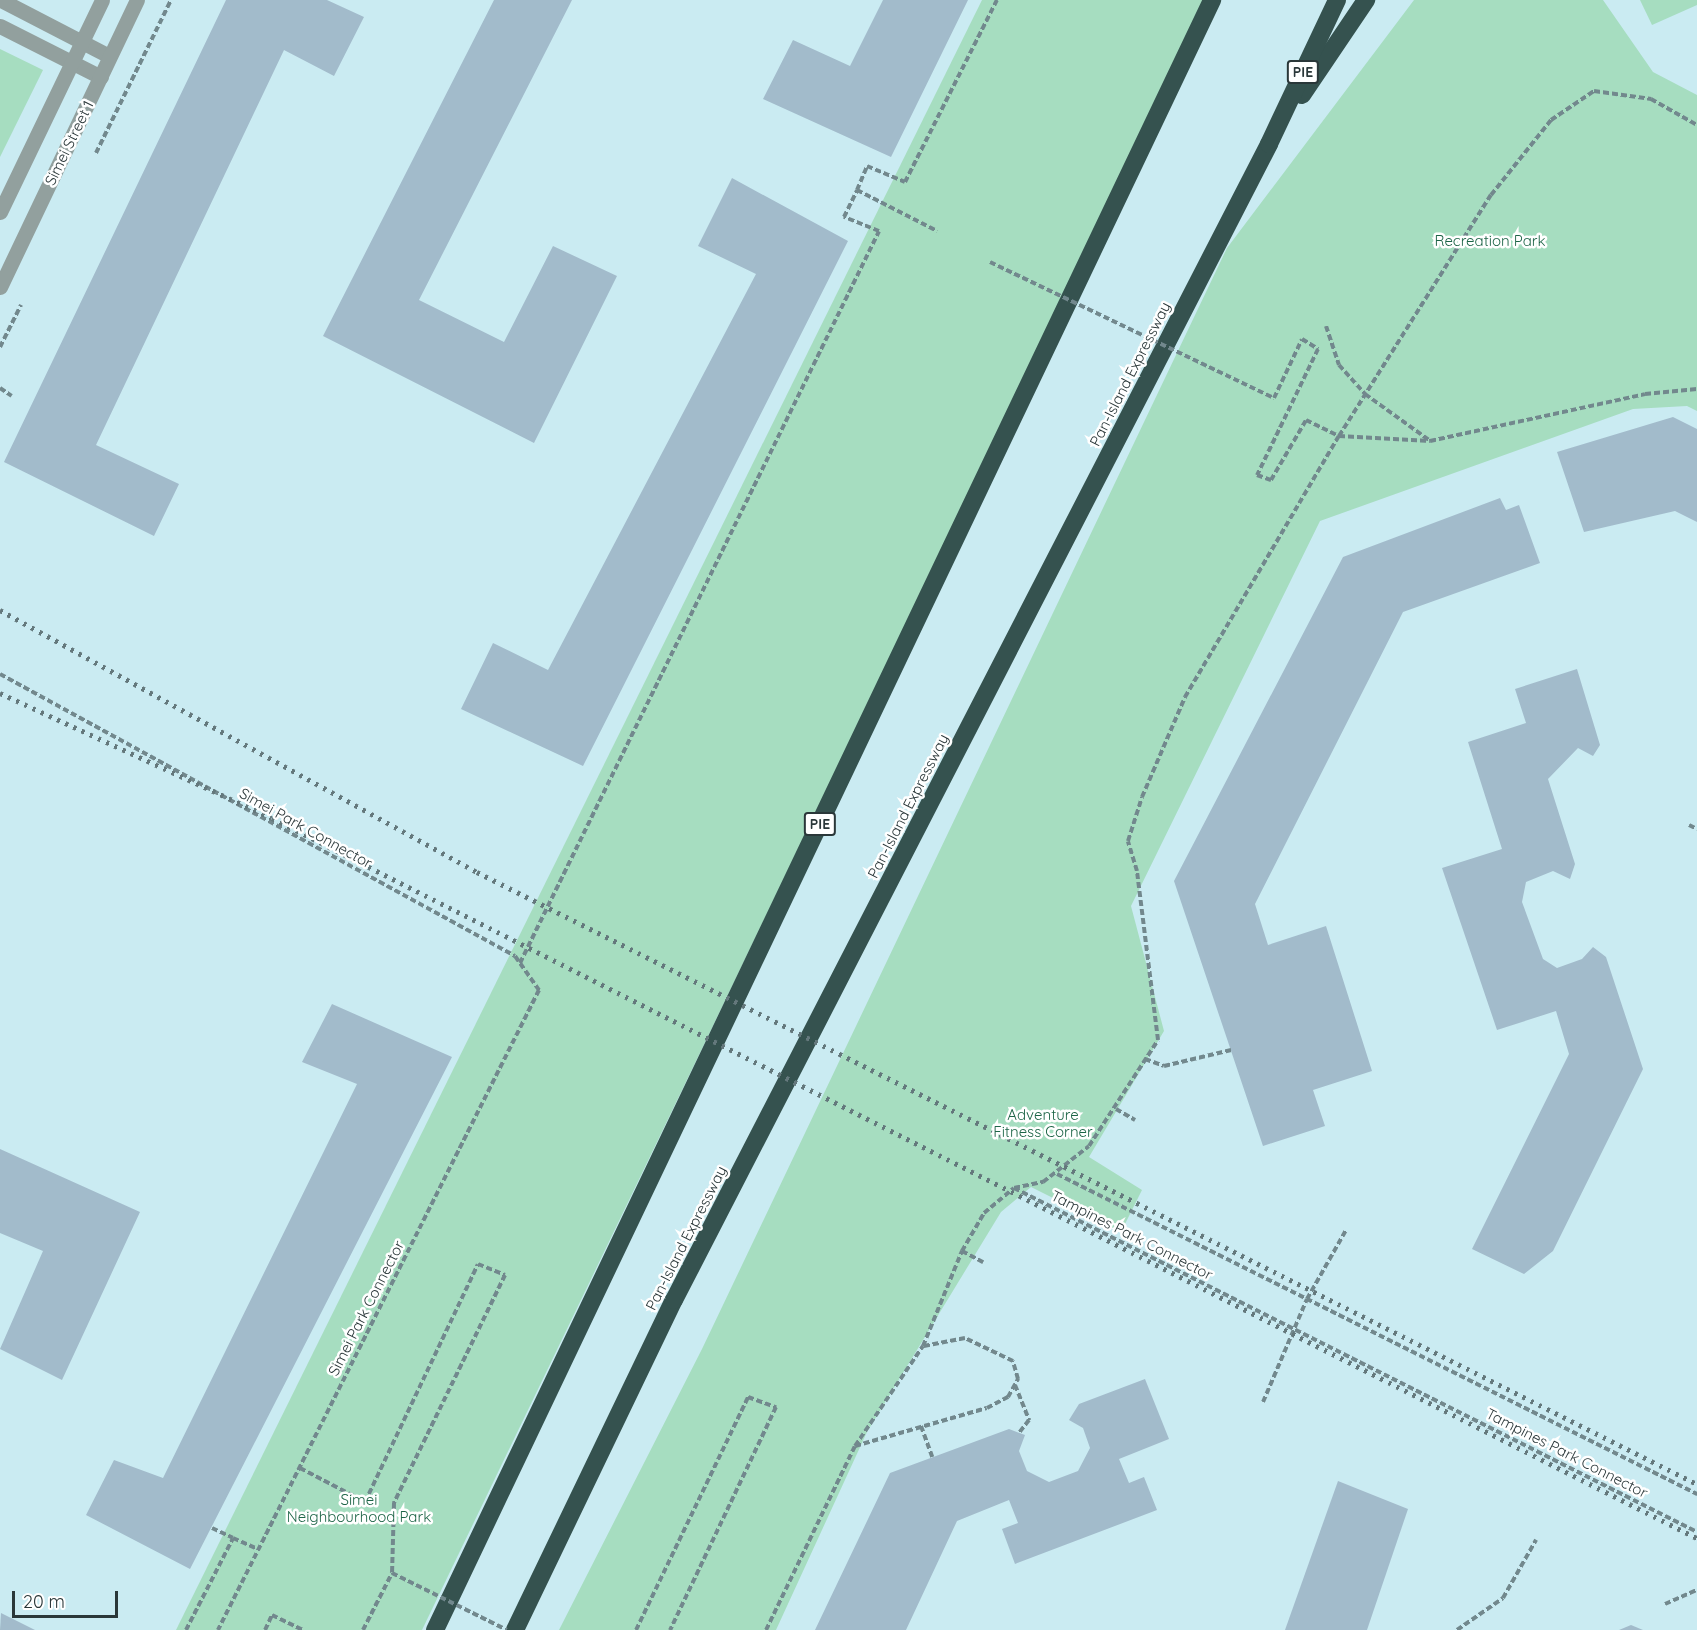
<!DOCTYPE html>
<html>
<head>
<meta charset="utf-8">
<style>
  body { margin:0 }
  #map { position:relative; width:1697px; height:1630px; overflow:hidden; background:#caebf2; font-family:Quicksand,sans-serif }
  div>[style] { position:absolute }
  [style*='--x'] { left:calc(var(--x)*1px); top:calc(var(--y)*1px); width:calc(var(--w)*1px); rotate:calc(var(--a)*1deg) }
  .green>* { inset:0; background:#a6ddc0 }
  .building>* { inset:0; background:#a2bbcb }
  .path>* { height:4px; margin-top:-2px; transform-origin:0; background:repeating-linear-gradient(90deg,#72888d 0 6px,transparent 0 9px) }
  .minor>* { height:15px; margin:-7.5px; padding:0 7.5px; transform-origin:7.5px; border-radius:7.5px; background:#92a09e }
  .highway>* { height:18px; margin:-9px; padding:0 9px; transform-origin:9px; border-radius:9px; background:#35524f }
  .rail>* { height:4.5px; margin-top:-2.25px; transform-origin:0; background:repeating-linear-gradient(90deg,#64787c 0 3px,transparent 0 9px) }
  .path-bridge>* { height:4px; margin-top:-2px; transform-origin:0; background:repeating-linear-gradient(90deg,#72888d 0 6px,transparent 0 9px) }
  span { translate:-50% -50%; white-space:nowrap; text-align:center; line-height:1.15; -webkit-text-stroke:5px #fff; paint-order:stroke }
  .shield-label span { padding:2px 4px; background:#fff; border:2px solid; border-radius:4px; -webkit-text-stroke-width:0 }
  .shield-label { font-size:14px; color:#2a3739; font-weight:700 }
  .street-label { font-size:15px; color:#2a3739 }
  .park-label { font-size:15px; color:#1d6547 }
  .scale { position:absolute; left:12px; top:1591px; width:106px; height:27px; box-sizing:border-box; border:3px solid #2a3739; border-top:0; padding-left:8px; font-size:18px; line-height:21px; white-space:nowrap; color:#2a3739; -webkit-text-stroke:4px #fff; paint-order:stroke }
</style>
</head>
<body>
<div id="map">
  <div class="green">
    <i style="clip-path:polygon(982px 0,1207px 0,422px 1630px,176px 1630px)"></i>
    <i style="clip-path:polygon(1414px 0,1603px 0,1653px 72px,1697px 95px,1697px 411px,1687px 406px,1633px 409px,1320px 521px,1131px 906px,1164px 1031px,1089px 1157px,1142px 1190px,1121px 1232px,1031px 1187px,1001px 1212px,867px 1432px,776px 1630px,559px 1630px,702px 1349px,1227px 248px)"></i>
    <i style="clip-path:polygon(1640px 0,1697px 0,1697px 5px,1652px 25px)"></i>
    <i style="clip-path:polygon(0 49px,43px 70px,0 157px)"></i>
  </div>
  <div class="building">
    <i style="clip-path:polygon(226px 0,327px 0,364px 17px,334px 76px,284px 50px,96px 445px,179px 484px,154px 536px,4px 462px)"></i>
    <i style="clip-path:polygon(494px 0,572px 0,419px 300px,504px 342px,553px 246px,617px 276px,534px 443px,323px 336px)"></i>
    <i style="clip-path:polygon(883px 0,968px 0,891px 157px,763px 99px,793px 40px,850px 66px)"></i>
    <i style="clip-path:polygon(732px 178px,848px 241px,583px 766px,461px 709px,493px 643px,548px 670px,756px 274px,698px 246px)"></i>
    <i style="clip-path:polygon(1673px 417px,1697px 429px,1697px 522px,1675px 511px,1584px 532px,1557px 452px)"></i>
    <i style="clip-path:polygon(1500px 498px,1506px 510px,1519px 505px,1540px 563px,1403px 612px,1255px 904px,1268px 945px,1326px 926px,1372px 1071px,1313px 1090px,1325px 1126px,1263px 1146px,1174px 881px,1343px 557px)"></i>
    <i style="clip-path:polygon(1577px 669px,1600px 745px,1593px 756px,1578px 748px,1548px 779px,1575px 864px,1570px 879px,1553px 871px,1526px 882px,1522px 902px,1543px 959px,1557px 968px,1582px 959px,1593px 947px,1606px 957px,1643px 1069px,1553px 1251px,1524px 1274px,1472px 1249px,1569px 1054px,1556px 1011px,1497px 1030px,1442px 868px,1502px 849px,1468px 742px,1526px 723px,1515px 689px)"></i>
    <i style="clip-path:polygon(332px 1004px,452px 1057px,190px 1569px,86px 1515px,114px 1460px,163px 1478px,357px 1084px,302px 1062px)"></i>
    <i style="clip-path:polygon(0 1149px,140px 1212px,62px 1380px,0 1349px,43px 1251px,0 1233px)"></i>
    <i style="clip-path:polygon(1145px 1379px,1169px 1439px,1119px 1459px,1129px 1483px,1144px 1477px,1157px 1510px,1015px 1564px,1002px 1529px,1018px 1523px,1009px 1500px,957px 1521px,906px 1630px,815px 1630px,890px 1473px,1009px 1429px,1025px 1435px,1019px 1451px,1027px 1471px,1049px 1482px,1078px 1471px,1090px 1448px,1083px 1428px,1069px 1420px,1079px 1404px)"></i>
    <i style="clip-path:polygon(1338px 1481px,1408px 1509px,1367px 1630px,1285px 1630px)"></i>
    <i style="clip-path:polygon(1px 1613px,35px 1630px,0 1630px)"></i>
    <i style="clip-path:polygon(1631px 1625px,1643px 1630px,1619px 1630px)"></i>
  </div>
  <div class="path">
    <i style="--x:96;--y:153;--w:170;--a:-63.9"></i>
    <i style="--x:857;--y:190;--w:26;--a:-67"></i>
    <i style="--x:867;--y:166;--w:41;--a:22.8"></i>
    <i style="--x:905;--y:182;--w:204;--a:-63.2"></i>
    <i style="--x:1326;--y:326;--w:41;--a:71.6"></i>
    <i style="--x:1339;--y:365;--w:39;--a:48"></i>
    <i style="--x:1365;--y:394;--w:79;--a:35.7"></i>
    <i style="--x:0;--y:347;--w:47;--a:-63.4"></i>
    <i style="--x:0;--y:388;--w:14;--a:34"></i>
    <i style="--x:1274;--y:398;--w:65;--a:-64.6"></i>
    <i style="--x:1302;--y:339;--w:19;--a:32"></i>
    <i style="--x:1318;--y:349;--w:140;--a:115.8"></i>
    <i style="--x:1257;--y:475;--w:15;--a:20"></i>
    <i style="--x:1271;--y:480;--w:69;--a:-59.7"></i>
    <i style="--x:1306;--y:420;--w:37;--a:26"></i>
    <i style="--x:1339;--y:436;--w:91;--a:3.1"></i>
    <i style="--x:1430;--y:441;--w:220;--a:-12.3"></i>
    <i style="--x:1645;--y:394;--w:52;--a:-5.5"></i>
    <i style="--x:0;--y:674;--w:587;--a:28.7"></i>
    <i style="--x:515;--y:956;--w:42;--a:54.8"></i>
    <i style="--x:539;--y:990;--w:716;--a:116.64"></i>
    <i style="--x:1689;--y:825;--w:9;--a:27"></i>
    <i style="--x:520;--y:963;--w:815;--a:-63.87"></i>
    <i style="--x:879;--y:231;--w:38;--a:-158"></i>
    <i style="--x:844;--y:217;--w:30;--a:-64"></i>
    <i style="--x:857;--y:190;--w:90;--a:27.1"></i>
    <i style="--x:1145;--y:1059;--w:20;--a:20"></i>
    <i style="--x:1164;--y:1066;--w:69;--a:-13.4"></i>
    <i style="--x:1116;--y:1109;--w:22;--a:30"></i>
    <i style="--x:1057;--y:1174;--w:716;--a:26.57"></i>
    <i style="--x:1014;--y:1188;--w:30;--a:-12"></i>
    <i style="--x:1043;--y:1182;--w:58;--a:-38"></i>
    <i style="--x:1089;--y:1146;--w:126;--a:-56.9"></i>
    <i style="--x:1158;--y:1040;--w:170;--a:-97.1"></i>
    <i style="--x:1137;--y:871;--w:31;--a:-107"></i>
    <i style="--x:1128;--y:841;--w:46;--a:-72.3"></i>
    <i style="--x:1142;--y:797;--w:109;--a:-66.7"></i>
    <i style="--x:1185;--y:697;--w:303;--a:-59.5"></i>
    <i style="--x:1339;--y:436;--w:285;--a:-57.8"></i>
    <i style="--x:1491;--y:195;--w:96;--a:-51.3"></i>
    <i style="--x:1551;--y:120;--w:52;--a:-34"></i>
    <i style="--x:1594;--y:91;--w:58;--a:8"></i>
    <i style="--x:1651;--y:99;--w:53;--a:29.5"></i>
    <i style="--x:962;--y:1251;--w:24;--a:28"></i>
    <i style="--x:1015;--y:1385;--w:38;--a:68"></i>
    <i style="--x:1029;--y:1420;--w:16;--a:128"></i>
    <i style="--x:1263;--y:1402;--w:112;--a:-66.9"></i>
    <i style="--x:1307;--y:1299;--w:79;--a:-60.5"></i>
    <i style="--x:921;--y:1426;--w:33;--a:70"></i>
    <i style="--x:855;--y:1446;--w:137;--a:-16.1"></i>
    <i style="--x:987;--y:1408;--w:24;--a:-28"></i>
    <i style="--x:1008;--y:1397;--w:21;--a:-61"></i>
    <i style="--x:1018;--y:1379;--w:19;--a:-106"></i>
    <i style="--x:1013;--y:1361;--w:53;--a:-154.4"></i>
    <i style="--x:965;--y:1338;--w:42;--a:169"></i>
    <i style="--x:212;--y:1528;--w:23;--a:25"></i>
    <i style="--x:1665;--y:1604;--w:35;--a:-24"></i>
    <i style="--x:186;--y:1630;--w:103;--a:-62.9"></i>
    <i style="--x:233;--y:1538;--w:27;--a:24"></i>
    <i style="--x:265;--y:1630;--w:17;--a:-65"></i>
    <i style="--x:272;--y:1615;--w:34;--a:26"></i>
    <i style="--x:363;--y:1630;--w:64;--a:-63"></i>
    <i style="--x:636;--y:1630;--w:259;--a:-64.3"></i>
    <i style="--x:748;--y:1397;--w:30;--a:20"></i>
    <i style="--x:776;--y:1407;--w:247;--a:115.4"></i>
    <i style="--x:766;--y:1630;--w:204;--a:-64.2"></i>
    <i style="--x:855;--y:1446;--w:121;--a:-55.8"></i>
    <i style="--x:923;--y:1346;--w:103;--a:-67.7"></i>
    <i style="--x:962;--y:1251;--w:44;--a:-59.9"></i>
    <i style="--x:984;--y:1213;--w:39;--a:-40"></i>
    <i style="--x:1014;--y:1188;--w:765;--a:26.73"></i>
    <i style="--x:1457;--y:1630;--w:56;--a:-34.8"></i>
    <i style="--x:1503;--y:1598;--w:67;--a:-60.4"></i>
  </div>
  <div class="minor">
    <i style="--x:1;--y:0;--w:122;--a:27.4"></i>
    <i style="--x:0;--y:26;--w:113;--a:26.8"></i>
    <i style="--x:0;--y:212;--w:235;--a:-64.3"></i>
    <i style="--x:0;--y:287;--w:318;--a:-64.5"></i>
  </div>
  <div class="highway">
    <i style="--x:1302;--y:95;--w:115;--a:-56"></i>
    <i style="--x:435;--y:1630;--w:1806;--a:-64.51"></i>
    <i style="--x:515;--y:1630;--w:366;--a:-64.3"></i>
    <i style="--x:674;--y:1300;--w:1300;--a:-62.76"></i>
    <i style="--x:1269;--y:144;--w:159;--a:-64.7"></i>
  </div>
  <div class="rail">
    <i style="--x:0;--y:610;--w:544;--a:28.78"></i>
    <i style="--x:477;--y:872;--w:1365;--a:26.64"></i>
    <i style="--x:0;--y:693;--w:299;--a:24.7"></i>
    <i style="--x:272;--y:818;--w:1597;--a:26.81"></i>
  </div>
  <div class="path-bridge">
    <i style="--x:990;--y:262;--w:315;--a:25.6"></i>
    <i style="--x:300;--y:1468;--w:73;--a:27.6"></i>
    <i style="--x:365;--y:1502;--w:263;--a:-64.6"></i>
    <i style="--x:478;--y:1264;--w:29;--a:22"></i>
    <i style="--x:505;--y:1275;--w:254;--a:116"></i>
    <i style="--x:394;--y:1503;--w:70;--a:91.6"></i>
    <i style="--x:392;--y:1573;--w:128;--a:26.4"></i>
  </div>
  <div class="shield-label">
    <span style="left:1303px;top:72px">PIE</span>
    <span style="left:820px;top:824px">PIE</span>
  </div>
  <div class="street-label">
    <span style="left:69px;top:143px;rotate:-64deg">Simei Street 1</span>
    <span style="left:1130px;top:374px;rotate:-63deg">Pan-Island Expressway</span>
    <span style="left:908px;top:806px;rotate:-63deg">Pan-Island Expressway</span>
    <span style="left:306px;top:828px;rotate:29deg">Simei Park Connector</span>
    <span style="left:1132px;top:1235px;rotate:27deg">Tampines Park Connector</span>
    <span style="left:686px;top:1238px;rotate:-63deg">Pan-Island Expressway</span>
    <span style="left:366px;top:1308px;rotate:-63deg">Simei Park Connector</span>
    <span style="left:1567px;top:1453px;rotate:27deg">Tampines Park Connector</span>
  </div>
  <div class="park-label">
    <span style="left:1490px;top:241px">Recreation Park</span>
    <span style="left:1043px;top:1123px">Adventure<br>Fitness Corner</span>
    <span style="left:359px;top:1508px">Simei<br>Neighbourhood Park</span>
  </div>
  <div class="scale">20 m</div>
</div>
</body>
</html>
